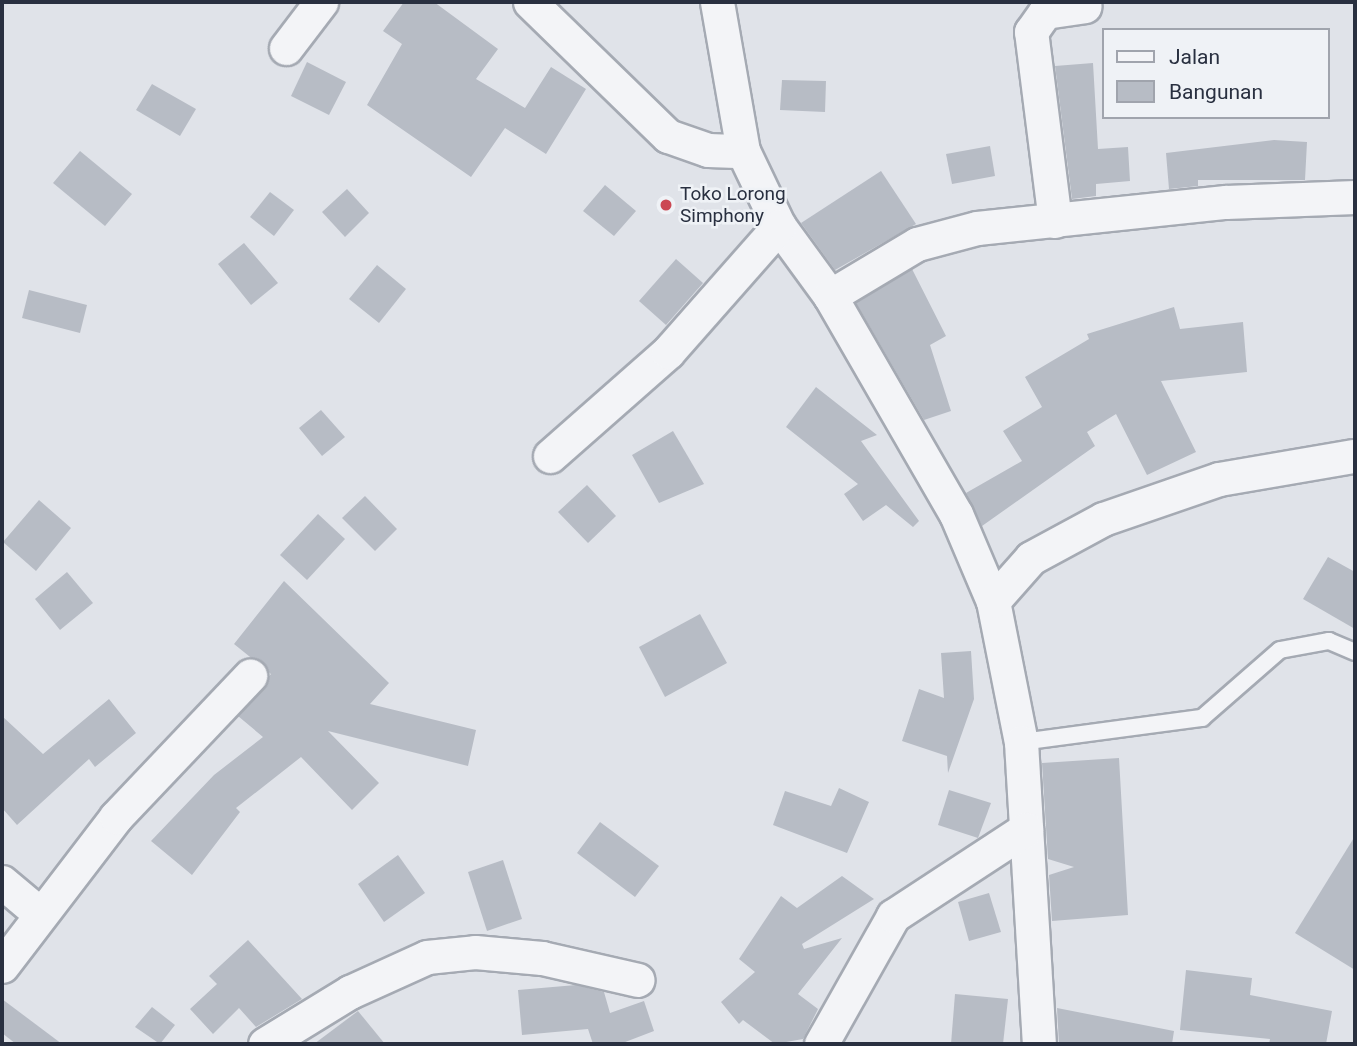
<!DOCTYPE html>
<html>
<head>
<meta charset="utf-8">
<style>
  body { margin:0 }
  #map { position:relative; width:1357px; height:1046px; overflow:hidden; background:#e0e3e9; font-family:Roboto,sans-serif }
  div>[style] { position:absolute }
  [style*='--x'] { left:calc(var(--x)*1px); top:calc(var(--y)*1px); width:calc(var(--w)*1px); rotate:calc(var(--a)*1deg) }
  .building>* { inset:0; background:#b7bcc5 }
  .roads { filter:drop-shadow(2px 0 #a5aab3) drop-shadow(-2px 0 #a5aab3) drop-shadow(0 2px #a5aab3) drop-shadow(0 -2px #a5aab3) }
  .lane>* { height:16px; margin:-8px; padding:0 8px; transform-origin:8px; border-radius:8px; background:#f3f4f7 }
  .street>* { height:33px; margin:-16.5px; padding:0 16.5px; transform-origin:16.5px; border-radius:16.5px; background:#f3f4f7 }
  .dots>* { width:19px; height:19px; translate:-50% -50%; box-sizing:border-box; border:4px solid #eff2f6; border-radius:50% }
  span { translate:-50% -50%; white-space:nowrap; text-align:center; line-height:1.15; -webkit-text-stroke:5px #eff2f6; paint-order:stroke }
  .poi-label { font-size:19px; color:#293040 }
  .left { translate:0 -50%; text-align:left }
  .frame { position:absolute; inset:0; border:4px solid #293040; pointer-events:none }
  .legend { position:absolute; left:1102px; top:28px; width:228px; height:91px; box-sizing:border-box; background:#eff2f6; border:2px solid #a0a4ad; margin:0; padding:9px 12px; list-style:none; font-size:21px; color:#293040 }
  .legend li { display:flex; align-items:center; gap:14px; height:35px }
  .legend b { width:35px; border:2px solid #a0a4ad }
</style>
</head>
<body>
<div id="map">
  <div class="building">
    <i style="clip-path:polygon(404px 2px,434px 2px,498px 49px,476px 79px,525px 108px,551px 67px,586px 89px,546px 154px,505px 128px,471px 177px,367px 105px,402px 44px,383px 31px)"></i>
    <i style="clip-path:polygon(307px 62px,346px 82px,329px 115px,291px 96px)"></i>
    <i style="clip-path:polygon(1093px 63px,1098px 149px,1128px 147px,1130px 181px,1096px 184px,1096px 196px,1072px 199px,1055px 66px)"></i>
    <i style="clip-path:polygon(782px 80px,826px 81px,825px 112px,780px 110px)"></i>
    <i style="clip-path:polygon(152px 84px,196px 109px,180px 136px,136px 110px)"></i>
    <i style="clip-path:polygon(1274px 140px,1307px 142px,1305px 180px,1198px 180px,1198px 186px,1169px 189px,1166px 153px)"></i>
    <i style="clip-path:polygon(990px 146px,995px 176px,952px 184px,946px 154px)"></i>
    <i style="clip-path:polygon(80px 151px,132px 194px,105px 226px,53px 183px)"></i>
    <i style="clip-path:polygon(881px 171px,916px 224px,835px 270px,801px 223px)"></i>
    <i style="clip-path:polygon(605px 185px,636px 211px,614px 236px,583px 211px)"></i>
    <i style="clip-path:polygon(347px 189px,369px 213px,345px 237px,322px 212px)"></i>
    <i style="clip-path:polygon(270px 192px,294px 210px,274px 236px,250px 217px)"></i>
    <i style="clip-path:polygon(244px 243px,278px 283px,251px 305px,218px 264px)"></i>
    <i style="clip-path:polygon(676px 259px,703px 283px,666px 325px,639px 301px)"></i>
    <i style="clip-path:polygon(377px 265px,406px 289px,379px 323px,349px 299px)"></i>
    <i style="clip-path:polygon(912px 269px,946px 336px,930px 345px,951px 411px,924px 420px,856px 303px)"></i>
    <i style="clip-path:polygon(29px 290px,87px 305px,80px 333px,22px 318px)"></i>
    <i style="clip-path:polygon(1174px 307px,1180px 329px,1243px 322px,1247px 372px,1161px 381px,1196px 452px,1147px 475px,1116px 414px,1087px 432px,1095px 446px,982px 526px,966px 493px,1022px 461px,1003px 431px,1042px 407px,1025px 377px,1089px 339px,1087px 334px)"></i>
    <i style="clip-path:polygon(816px 387px,877px 435px,861px 441px,919px 521px,913px 527px,886px 505px,863px 521px,844px 494px,858px 484px,786px 427px)"></i>
    <i style="clip-path:polygon(321px 410px,345px 437px,322px 456px,299px 428px)"></i>
    <i style="clip-path:polygon(673px 431px,704px 484px,659px 503px,632px 455px)"></i>
    <i style="clip-path:polygon(587px 485px,616px 516px,588px 543px,558px 512px)"></i>
    <i style="clip-path:polygon(365px 496px,397px 529px,375px 551px,342px 518px)"></i>
    <i style="clip-path:polygon(39px 500px,71px 528px,36px 571px,3px 542px)"></i>
    <i style="clip-path:polygon(318px 514px,345px 539px,307px 580px,280px 555px)"></i>
    <i style="clip-path:polygon(1328px 557px,1355px 572px,1355px 629px,1303px 599px)"></i>
    <i style="clip-path:polygon(67px 572px,93px 603px,60px 630px,35px 599px)"></i>
    <i style="clip-path:polygon(284px 581px,389px 683px,370px 704px,476px 730px,468px 766px,328px 731px,379px 783px,352px 810px,301px 757px,236px 808px,240px 812px,192px 875px,151px 841px,214px 775px,263px 737px,238px 716px,271px 674px,234px 644px)"></i>
    <i style="clip-path:polygon(700px 614px,727px 663px,665px 697px,639px 647px)"></i>
    <i style="clip-path:polygon(971px 651px,974px 699px,948px 773px,947px 756px,902px 741px,919px 689px,944px 698px,941px 653px)"></i>
    <i style="clip-path:polygon(109px 699px,136px 733px,95px 767px,89px 759px,17px 825px,2px 808px,2px 716px,43px 754px)"></i>
    <i style="clip-path:polygon(1119px 758px,1128px 915px,1052px 921px,1049px 875px,1074px 867px,1048px 859px,1042px 763px)"></i>
    <i style="clip-path:polygon(839px 788px,869px 802px,847px 853px,773px 825px,785px 791px,831px 806px)"></i>
    <i style="clip-path:polygon(949px 790px,991px 803px,978px 838px,938px 825px)"></i>
    <i style="clip-path:polygon(600px 822px,659px 866px,635px 897px,577px 853px)"></i>
    <i style="clip-path:polygon(1355px 836px,1355px 970px,1295px 933px)"></i>
    <i style="clip-path:polygon(398px 855px,425px 893px,384px 922px,358px 884px)"></i>
    <i style="clip-path:polygon(503px 860px,522px 919px,487px 931px,468px 872px)"></i>
    <i style="clip-path:polygon(842px 876px,874px 899px,802px 944px,804px 949px,842px 938px,798px 994px,818px 1009px,803px 1039px,775px 1044px,743px 1020px,739px 1024px,721px 1002px,755px 972px,739px 959px,781px 896px,797px 908px)"></i>
    <i style="clip-path:polygon(989px 893px,1001px 932px,969px 941px,958px 902px)"></i>
    <i style="clip-path:polygon(248px 940px,302px 999px,256px 1027px,239px 1008px,213px 1034px,190px 1009px,217px 984px,209px 976px)"></i>
    <i style="clip-path:polygon(1186px 970px,1252px 978px,1250px 995px,1332px 1011px,1326px 1044px,1269px 1044px,1270px 1039px,1180px 1030px)"></i>
    <i style="clip-path:polygon(576px 985px,604px 992px,610px 1013px,644px 1001px,654px 1031px,620px 1044px,593px 1044px,588px 1029px,522px 1035px,518px 990px)"></i>
    <i style="clip-path:polygon(955px 994px,1008px 999px,1003px 1044px,951px 1044px)"></i>
    <i style="clip-path:polygon(2px 999px,62px 1044px,16px 1044px,2px 1033px)"></i>
    <i style="clip-path:polygon(152px 1007px,175px 1025px,160px 1044px,135px 1027px)"></i>
    <i style="clip-path:polygon(1057px 1008px,1174px 1031px,1172px 1044px,1059px 1044px)"></i>
    <i style="clip-path:polygon(358px 1011px,385px 1044px,314px 1044px)"></i>
  </div>
  <div class="roads">
    <div class="lane">
      <i style="--x:1021;--y:742;--w:183;--a:-7.6"></i>
      <i style="--x:1202;--y:718;--w:103;--a:-41.1"></i>
      <i style="--x:1280;--y:650;--w:50;--a:-10.4"></i>
      <i style="--x:1329;--y:641;--w:28;--a:23"></i>
    </div>
    <div class="street">
      <i style="--x:530;--y:2;--w:192;--a:44.2"></i>
      <i style="--x:668;--y:136;--w:42;--a:19.3"></i>
      <i style="--x:708;--y:150;--w:35;--a:2"></i>
      <i style="--x:717;--y:2;--w:151;--a:80.1"></i>
      <i style="--x:743;--y:151;--w:83;--a:64.4"></i>
      <i style="--x:779;--y:226;--w:87;--a:53.9"></i>
      <i style="--x:830;--y:296;--w:252;--a:60"></i>
      <i style="--x:956;--y:514;--w:95;--a:67"></i>
      <i style="--x:993;--y:601;--w:144;--a:78.8"></i>
      <i style="--x:1021;--y:742;--w:303;--a:86.6"></i>
      <i style="--x:286;--y:48;--w:58;--a:-52.7"></i>
      <i style="--x:1055;--y:221;--w:191;--a:-97.2"></i>
      <i style="--x:1031;--y:32;--w:24;--a:-55"></i>
      <i style="--x:1045;--y:12;--w:40;--a:-8.5"></i>
      <i style="--x:830;--y:296;--w:101;--a:-30.9"></i>
      <i style="--x:917;--y:244;--w:62;--a:-14.9"></i>
      <i style="--x:977;--y:228;--w:250;--a:-6"></i>
      <i style="--x:1226;--y:202;--w:129;--a:-2.2"></i>
      <i style="--x:550;--y:456;--w:157;--a:-41.4"></i>
      <i style="--x:668;--y:352;--w:168;--a:-48.6"></i>
      <i style="--x:993;--y:601;--w:57;--a:-48.5"></i>
      <i style="--x:1031;--y:558;--w:82;--a:-28.4"></i>
      <i style="--x:1103;--y:519;--w:123;--a:-19"></i>
      <i style="--x:1219;--y:479;--w:136;--a:-9.7"></i>
      <i style="--x:2;--y:882;--w:50;--a:40.1"></i>
      <i style="--x:2;--y:966;--w:188;--a:-52.6"></i>
      <i style="--x:116;--y:817;--w:195;--a:-46.5"></i>
      <i style="--x:265;--y:1044;--w:100;--a:-31.5"></i>
      <i style="--x:350;--y:992;--w:85;--a:-24.4"></i>
      <i style="--x:427;--y:957;--w:48;--a:-5.9"></i>
      <i style="--x:475;--y:952;--w:67;--a:5.1"></i>
      <i style="--x:542;--y:958;--w:98;--a:12.9"></i>
      <i style="--x:821;--y:1044;--w:147;--a:-60.6"></i>
      <i style="--x:893;--y:916;--w:159;--a:-33.2"></i>
    </div>
  </div>
  <div class="dots">
    <i style="left:666px;top:205px;background:#cb4853"></i>
  </div>
  <div class="poi-label">
    <span class="left" style="left:680px;top:205px">Toko Lorong<br>Simphony</span>
  </div>
  <div class="frame"></div>
  <ul class="legend">
  <li><b style="height:9px;background:#f3f4f7"></b>Jalan</li>
  <li><b style="height:19px;background:#b7bcc5"></b>Bangunan</li>
  </ul>
</div>
</body>
</html>
